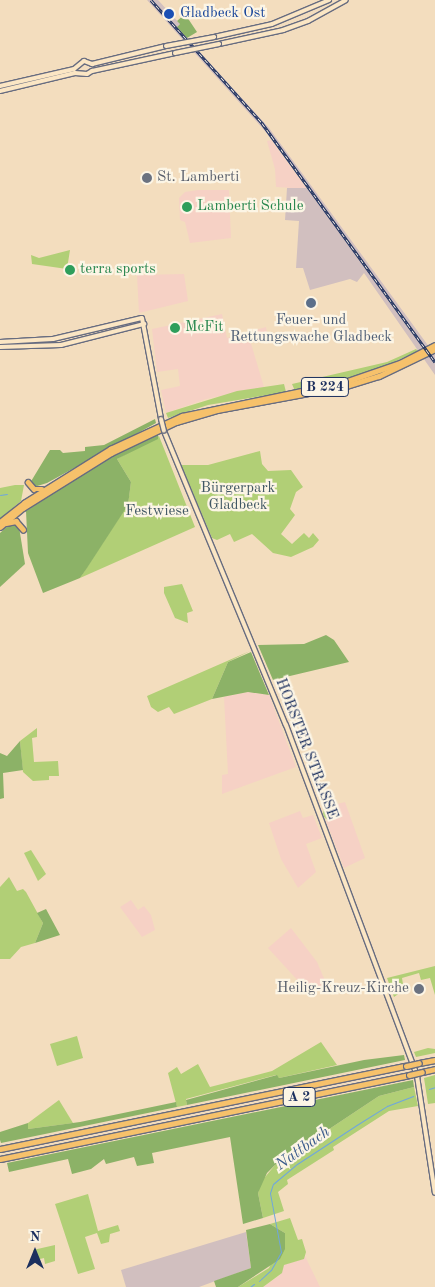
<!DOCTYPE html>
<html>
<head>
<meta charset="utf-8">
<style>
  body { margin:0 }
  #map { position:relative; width:435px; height:1287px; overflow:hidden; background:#f3ddbe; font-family:"Old Standard TT",serif }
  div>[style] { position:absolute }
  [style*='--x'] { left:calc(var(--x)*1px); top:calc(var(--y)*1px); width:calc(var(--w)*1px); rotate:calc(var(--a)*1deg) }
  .built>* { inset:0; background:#f6d1c5 }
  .industrial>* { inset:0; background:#d1bfbf }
  .green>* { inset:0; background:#b1cf76 }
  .round { border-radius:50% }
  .forest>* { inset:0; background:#8cb267 }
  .stream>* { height:1px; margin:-0.5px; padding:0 0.5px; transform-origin:0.5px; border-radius:0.5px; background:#6fa6de }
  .roads { filter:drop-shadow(1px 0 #676c80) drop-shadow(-1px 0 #676c80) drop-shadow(0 1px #676c80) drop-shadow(0 -1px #676c80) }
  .secondary>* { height:4px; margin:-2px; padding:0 2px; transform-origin:2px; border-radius:2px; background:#fbe6c4 }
  .primary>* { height:4.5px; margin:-2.25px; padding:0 2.25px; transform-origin:2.25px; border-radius:2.25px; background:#f6c16b }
  .trunk>* { height:4.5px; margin:-2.25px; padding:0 2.25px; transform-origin:2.25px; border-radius:2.25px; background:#f6c16b }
  .motorway>* { height:5px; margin:-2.5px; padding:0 2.5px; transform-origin:2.5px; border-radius:2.5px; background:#f6c16b }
  .rail>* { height:3px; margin-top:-1.5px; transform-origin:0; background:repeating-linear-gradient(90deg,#fcf5e5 0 4px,#1b2f5e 0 8px); box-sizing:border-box; border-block:1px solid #1b2f5e }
  .bridges { filter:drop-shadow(1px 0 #676c80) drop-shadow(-1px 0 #676c80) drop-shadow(0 1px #676c80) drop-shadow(0 -1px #676c80) }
  .secondary-bridge>* { height:4px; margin:-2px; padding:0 2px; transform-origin:2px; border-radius:2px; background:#fbe6c4 }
  .motorway-bridge>* { height:5px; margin:-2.5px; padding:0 2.5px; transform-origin:2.5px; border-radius:2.5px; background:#f6c16b }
  .dots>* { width:14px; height:14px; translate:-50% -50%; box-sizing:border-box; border:2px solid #fcf5e5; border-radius:50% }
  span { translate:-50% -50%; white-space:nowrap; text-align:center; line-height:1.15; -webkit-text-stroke:4.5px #fcf5e5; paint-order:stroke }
  .shield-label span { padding:1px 4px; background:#fcf5e5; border:1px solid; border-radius:4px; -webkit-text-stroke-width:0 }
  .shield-label { font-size:14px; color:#1b2f5e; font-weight:700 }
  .transit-label { font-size:15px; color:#164399 }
  .left { translate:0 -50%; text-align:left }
  .worship-label { font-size:15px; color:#5b616d }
  .right { translate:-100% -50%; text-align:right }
  .leisure-label { font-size:15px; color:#27864d }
  .service-label { font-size:15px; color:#4e5e75 }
  .park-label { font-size:15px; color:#405764 }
  .street-label { font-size:15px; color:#1b2f5e }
  .water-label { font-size:16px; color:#38598b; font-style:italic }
  .north { position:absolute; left:10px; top:1227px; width:50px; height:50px; -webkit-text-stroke:4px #fcf5e5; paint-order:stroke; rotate:0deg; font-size:14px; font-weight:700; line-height:20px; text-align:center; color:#1b2f5e }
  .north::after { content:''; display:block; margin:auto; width:18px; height:22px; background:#1b2f5e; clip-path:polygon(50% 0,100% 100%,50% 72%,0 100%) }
</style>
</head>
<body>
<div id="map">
  <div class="built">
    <i style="clip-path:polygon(271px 140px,307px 189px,276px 187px,275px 169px,267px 141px)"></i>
    <i style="clip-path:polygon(198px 190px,229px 190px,231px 238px,190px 243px,185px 222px,180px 220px,179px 198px,185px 192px)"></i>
    <i style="clip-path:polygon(184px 274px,188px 301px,139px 313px,137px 275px)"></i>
    <i style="clip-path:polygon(222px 314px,227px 338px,266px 327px,267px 332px,250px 340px,264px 387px,206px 399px,166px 413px,161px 390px,180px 386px,178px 369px,157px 372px,152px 329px)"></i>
    <i style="clip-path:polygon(248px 692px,269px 695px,296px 767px,222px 794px,222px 775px,228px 774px,224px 697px)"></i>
    <i style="clip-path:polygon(345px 802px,365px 858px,344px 868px,326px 821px,336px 817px,334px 805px)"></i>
    <i style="clip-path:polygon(300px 811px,303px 818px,313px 815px,322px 838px,306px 844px,316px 872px,298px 888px,281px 859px,269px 823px)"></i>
    <i style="clip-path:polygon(131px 900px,138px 910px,144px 906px,151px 915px,155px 930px,142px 937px,120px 907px)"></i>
    <i style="clip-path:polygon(291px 928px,317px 962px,326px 983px,312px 996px,268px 948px)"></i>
    <i style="clip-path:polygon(305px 1256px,320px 1287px,263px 1287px,279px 1276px,283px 1265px,303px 1259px)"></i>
  </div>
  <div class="industrial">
    <i style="clip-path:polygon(147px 0,158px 0,180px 24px,177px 27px,269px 128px,435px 355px,435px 375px,364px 273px,357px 282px,350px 279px,310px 290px,303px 268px,296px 268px,299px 221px,285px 220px,287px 188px,307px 188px,265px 131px)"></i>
    <i style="clip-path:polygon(246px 1232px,251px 1268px,199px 1287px,126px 1287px,121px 1270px)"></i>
  </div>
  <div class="green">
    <i style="clip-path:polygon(70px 250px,67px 269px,32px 264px,31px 255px,39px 258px)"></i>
    <i style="clip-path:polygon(416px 349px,418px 351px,394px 362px,338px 382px,295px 391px,292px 384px,387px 362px)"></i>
    <i style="clip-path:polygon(284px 384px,286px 392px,208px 405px,168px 418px,166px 413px,237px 391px)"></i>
    <i style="clip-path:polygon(159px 436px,195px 527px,80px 578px,128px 504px,131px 482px,117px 459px)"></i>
    <i style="clip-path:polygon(260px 451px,262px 464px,268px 471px,291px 470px,303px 487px,296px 492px,290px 509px,295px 515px,281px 534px,292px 544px,304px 533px,309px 538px,313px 533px,319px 540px,313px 547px,291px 557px,273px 553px,252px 534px,234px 542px,230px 534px,217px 540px,212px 538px,181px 465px,208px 465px)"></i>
    <i style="clip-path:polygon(15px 485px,24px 485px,21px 501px,0 519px,0 488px)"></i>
    <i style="clip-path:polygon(182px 584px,193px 611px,187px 613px,188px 623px,175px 618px,164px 593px,164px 587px)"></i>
    <i style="clip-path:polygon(250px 651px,228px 662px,212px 699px,174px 714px,169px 707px,158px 712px,151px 707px,147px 696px)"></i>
    <i style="clip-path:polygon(37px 728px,37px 737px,32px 738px,34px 762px,58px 761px,59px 776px,49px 776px,49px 780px,33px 781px,23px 772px,20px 741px)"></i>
    <i class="round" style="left:323px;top:806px;width:14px;height:14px"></i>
    <i style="clip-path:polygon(31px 850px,46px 874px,38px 881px,24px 853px)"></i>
    <i style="clip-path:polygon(9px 877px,17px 891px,23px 889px,26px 892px,43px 923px,35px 943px,21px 947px,10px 959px,0 959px,0 887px)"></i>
    <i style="clip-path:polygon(435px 966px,435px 995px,430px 978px,421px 980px,419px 973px,402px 978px,404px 990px,394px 997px,387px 978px)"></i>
    <i style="clip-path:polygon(77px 1036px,83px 1058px,57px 1066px,50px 1044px)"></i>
    <i style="clip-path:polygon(321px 1042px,337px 1065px,279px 1078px,276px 1075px,186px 1099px,187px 1105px,177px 1107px,168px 1073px,177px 1067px,181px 1074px,198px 1064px,210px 1087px,272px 1071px)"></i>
    <i style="clip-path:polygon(428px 1048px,435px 1049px,435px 1053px,416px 1057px,414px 1052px)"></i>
    <i style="clip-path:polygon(435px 1075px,435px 1103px,428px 1104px,424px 1078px)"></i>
    <i style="clip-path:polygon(414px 1087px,418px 1106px,389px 1111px,333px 1147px,334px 1150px,287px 1180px,288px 1184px,278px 1192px,284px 1211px,263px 1218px,258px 1193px,261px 1182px,275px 1165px,379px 1096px)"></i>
    <i style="clip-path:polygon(59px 1100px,73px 1123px,28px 1129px,28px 1123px)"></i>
    <i style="clip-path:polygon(88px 1194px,98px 1231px,118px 1225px,120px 1231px,110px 1234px,109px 1242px,101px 1244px,97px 1233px,85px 1237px,95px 1269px,78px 1274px,55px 1204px)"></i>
    <i style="clip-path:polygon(290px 1218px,298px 1240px,302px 1239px,306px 1252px,304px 1259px,284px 1265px,282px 1273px,263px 1287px,238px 1287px,269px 1268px,285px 1233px,270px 1224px)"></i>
    <i style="clip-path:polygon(55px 1245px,55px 1261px,45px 1264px,44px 1258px,36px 1260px,33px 1250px)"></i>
  </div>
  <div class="forest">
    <i style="clip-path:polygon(185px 14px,197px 32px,187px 38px,177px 27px,180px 24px,177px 21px)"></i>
    <i style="clip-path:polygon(155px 419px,156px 423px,47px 483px,34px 487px,30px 483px,50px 450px,60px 450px,63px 453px,85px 451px,85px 447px,104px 445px)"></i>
    <i style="clip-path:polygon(158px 432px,158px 439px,117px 459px,131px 482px,128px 505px,87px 568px,80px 578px,43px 593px,28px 553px,26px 511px,112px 455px)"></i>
    <i style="clip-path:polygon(10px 524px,19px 527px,25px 564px,0 587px,0 533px)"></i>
    <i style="clip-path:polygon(326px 635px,334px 640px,349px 662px,273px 680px,258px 645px,304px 644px)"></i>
    <i style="clip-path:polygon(251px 652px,269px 695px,248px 692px,212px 699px,228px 662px)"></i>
    <i style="clip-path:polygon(20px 741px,23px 770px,3px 773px,4px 798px,0 799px,0 753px,7px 756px)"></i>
    <i style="clip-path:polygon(46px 909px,60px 935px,35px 943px,43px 923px,37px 913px)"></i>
    <i style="clip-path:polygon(404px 1055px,405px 1060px,187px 1105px,186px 1100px,277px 1075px,279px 1078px,364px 1060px)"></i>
    <i style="clip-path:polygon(413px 1080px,414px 1087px,379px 1096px,275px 1165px,267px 1173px,258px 1193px,263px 1218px,243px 1224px,230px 1137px,152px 1153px,154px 1163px,137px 1166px,134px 1157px,106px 1164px,104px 1159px,91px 1169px,72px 1174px,68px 1159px,9px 1172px,7px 1163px)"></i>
    <i style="clip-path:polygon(176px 1102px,177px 1107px,1px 1143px,0 1140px,0 1132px,28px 1123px,28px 1129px,80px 1122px)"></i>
    <i style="clip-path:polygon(270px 1224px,285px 1233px,285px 1249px,280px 1259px,238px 1287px,216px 1287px,214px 1281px,251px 1268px,246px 1230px)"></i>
  </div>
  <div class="stream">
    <i style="--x:0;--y:495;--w:7;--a:-8"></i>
    <i style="--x:429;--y:1089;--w:6;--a:-18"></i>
    <i style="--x:259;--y:1281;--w:16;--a:-43"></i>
    <i style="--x:271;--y:1270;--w:21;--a:-61"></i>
    <i style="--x:281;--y:1252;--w:60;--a:-100.6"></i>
    <i style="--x:270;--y:1193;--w:9;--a:-72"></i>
    <i style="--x:273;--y:1184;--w:31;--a:-40"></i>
    <i style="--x:297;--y:1164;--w:69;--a:-33.2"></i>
    <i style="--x:355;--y:1126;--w:38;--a:-32"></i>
    <i style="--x:387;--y:1106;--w:28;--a:-21"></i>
    <i style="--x:250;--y:1287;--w:5;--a:-37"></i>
  </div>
  <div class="roads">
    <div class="secondary">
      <i style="--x:214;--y:37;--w:59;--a:-12.6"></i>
      <i style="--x:272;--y:24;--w:62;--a:-22.8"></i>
      <i style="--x:219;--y:44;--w:66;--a:-12.3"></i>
      <i style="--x:283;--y:30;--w:27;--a:-20"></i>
      <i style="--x:308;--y:21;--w:43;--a:-28.9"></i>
      <i style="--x:92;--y:64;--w:76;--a:-13.7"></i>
      <i style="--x:0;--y:86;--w:76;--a:-12.9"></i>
      <i style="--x:74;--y:69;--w:13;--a:-39"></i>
      <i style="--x:84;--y:61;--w:9;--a:21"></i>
      <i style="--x:0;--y:91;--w:77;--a:-13.5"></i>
      <i style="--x:75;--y:73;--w:12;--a:5"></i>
      <i style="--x:87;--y:74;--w:6;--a:-31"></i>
      <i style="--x:92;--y:71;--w:85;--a:-12.2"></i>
      <i style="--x:0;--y:342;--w:53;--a:-3.2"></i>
      <i style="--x:53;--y:339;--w:91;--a:-13.3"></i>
      <i style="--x:142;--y:318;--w:103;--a:79.3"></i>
      <i style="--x:0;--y:347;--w:61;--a:-1.9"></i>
      <i style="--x:61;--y:345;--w:86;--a:-14.2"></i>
      <i style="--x:164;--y:431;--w:318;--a:67.5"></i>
      <i style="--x:286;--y:725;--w:375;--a:69.5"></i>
      <i style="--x:417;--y:1076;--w:118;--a:81.3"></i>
    </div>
    <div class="primary">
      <i style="--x:0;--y:522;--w:31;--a:-38"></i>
      <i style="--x:6;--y:523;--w:10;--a:-11"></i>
      <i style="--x:16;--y:521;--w:11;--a:49"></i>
      <i style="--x:0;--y:527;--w:30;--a:-40"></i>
    </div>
    <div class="trunk">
      <i style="--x:28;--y:482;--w:9;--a:49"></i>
      <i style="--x:34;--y:489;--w:8;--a:0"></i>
      <i style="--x:24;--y:503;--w:102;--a:-32.1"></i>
      <i style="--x:110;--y:449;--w:79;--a:-24.6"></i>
      <i style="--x:182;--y:416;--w:167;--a:-11.8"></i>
      <i style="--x:345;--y:382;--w:58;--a:-19.1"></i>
      <i style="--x:400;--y:363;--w:39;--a:-27"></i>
      <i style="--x:23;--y:508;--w:104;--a:-32"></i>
      <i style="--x:111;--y:453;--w:72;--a:-25.5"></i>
      <i style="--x:176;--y:422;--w:43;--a:-16.3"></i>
      <i style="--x:217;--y:410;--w:131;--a:-10.5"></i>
      <i style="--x:346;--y:386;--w:34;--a:-17"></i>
      <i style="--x:379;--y:376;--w:62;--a:-25.7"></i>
    </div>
    <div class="motorway">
      <i style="--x:419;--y:1063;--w:16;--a:-11"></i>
      <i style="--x:422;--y:1072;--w:13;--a:-13"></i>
      <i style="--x:0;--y:1149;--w:414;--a:-11.6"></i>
      <i style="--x:0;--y:1159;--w:418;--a:-11.6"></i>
    </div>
  </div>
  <div class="rail">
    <i style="--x:151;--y:0;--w:166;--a:47.9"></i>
    <i style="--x:262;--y:123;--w:295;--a:54.1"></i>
  </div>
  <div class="bridges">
    <div class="secondary-bridge">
      <i style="--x:166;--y:46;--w:49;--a:-10.6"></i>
      <i style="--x:175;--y:53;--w:45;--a:-11.6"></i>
      <i style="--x:161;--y:419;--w:12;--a:76"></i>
    </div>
    <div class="motorway-bridge">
      <i style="--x:406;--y:1066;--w:13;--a:-13"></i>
      <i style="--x:409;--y:1075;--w:13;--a:-13"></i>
    </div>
  </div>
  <div class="dots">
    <i style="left:169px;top:14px;background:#1a4fb4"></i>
    <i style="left:147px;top:178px;background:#6b7280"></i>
    <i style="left:187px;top:207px;background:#2e9e5b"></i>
    <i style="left:70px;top:270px;background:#2e9e5b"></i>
    <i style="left:311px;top:303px;background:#5c6f8a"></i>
    <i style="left:175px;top:328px;background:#2e9e5b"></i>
    <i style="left:419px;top:989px;background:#6b7280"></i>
  </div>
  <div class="shield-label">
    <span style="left:325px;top:387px">B 224</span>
    <span style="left:299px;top:1097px">A 2</span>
  </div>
  <div class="transit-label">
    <span class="left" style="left:180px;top:14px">Gladbeck Ost</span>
  </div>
  <div class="worship-label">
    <span class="left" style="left:157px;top:178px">St. Lamberti</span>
    <span class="right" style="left:409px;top:989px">Heilig-Kreuz-Kirche</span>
  </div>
  <div class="leisure-label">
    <span class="left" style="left:197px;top:207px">Lamberti Schule</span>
    <span class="left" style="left:80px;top:270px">terra sports</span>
    <span class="left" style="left:185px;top:328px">McFit</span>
  </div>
  <div class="service-label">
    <span style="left:311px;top:329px">Feuer- und<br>Rettungswache Gladbeck</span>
  </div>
  <div class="park-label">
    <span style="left:238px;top:497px">Bürgerpark<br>Gladbeck</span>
    <span style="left:157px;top:512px">Festwiese</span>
  </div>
  <div class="street-label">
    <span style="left:306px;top:749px;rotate:69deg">HORSTER STRASSE</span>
  </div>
  <div class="water-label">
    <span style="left:303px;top:1149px;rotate:-36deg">Nattbach</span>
  </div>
  <div class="north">N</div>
</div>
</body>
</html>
